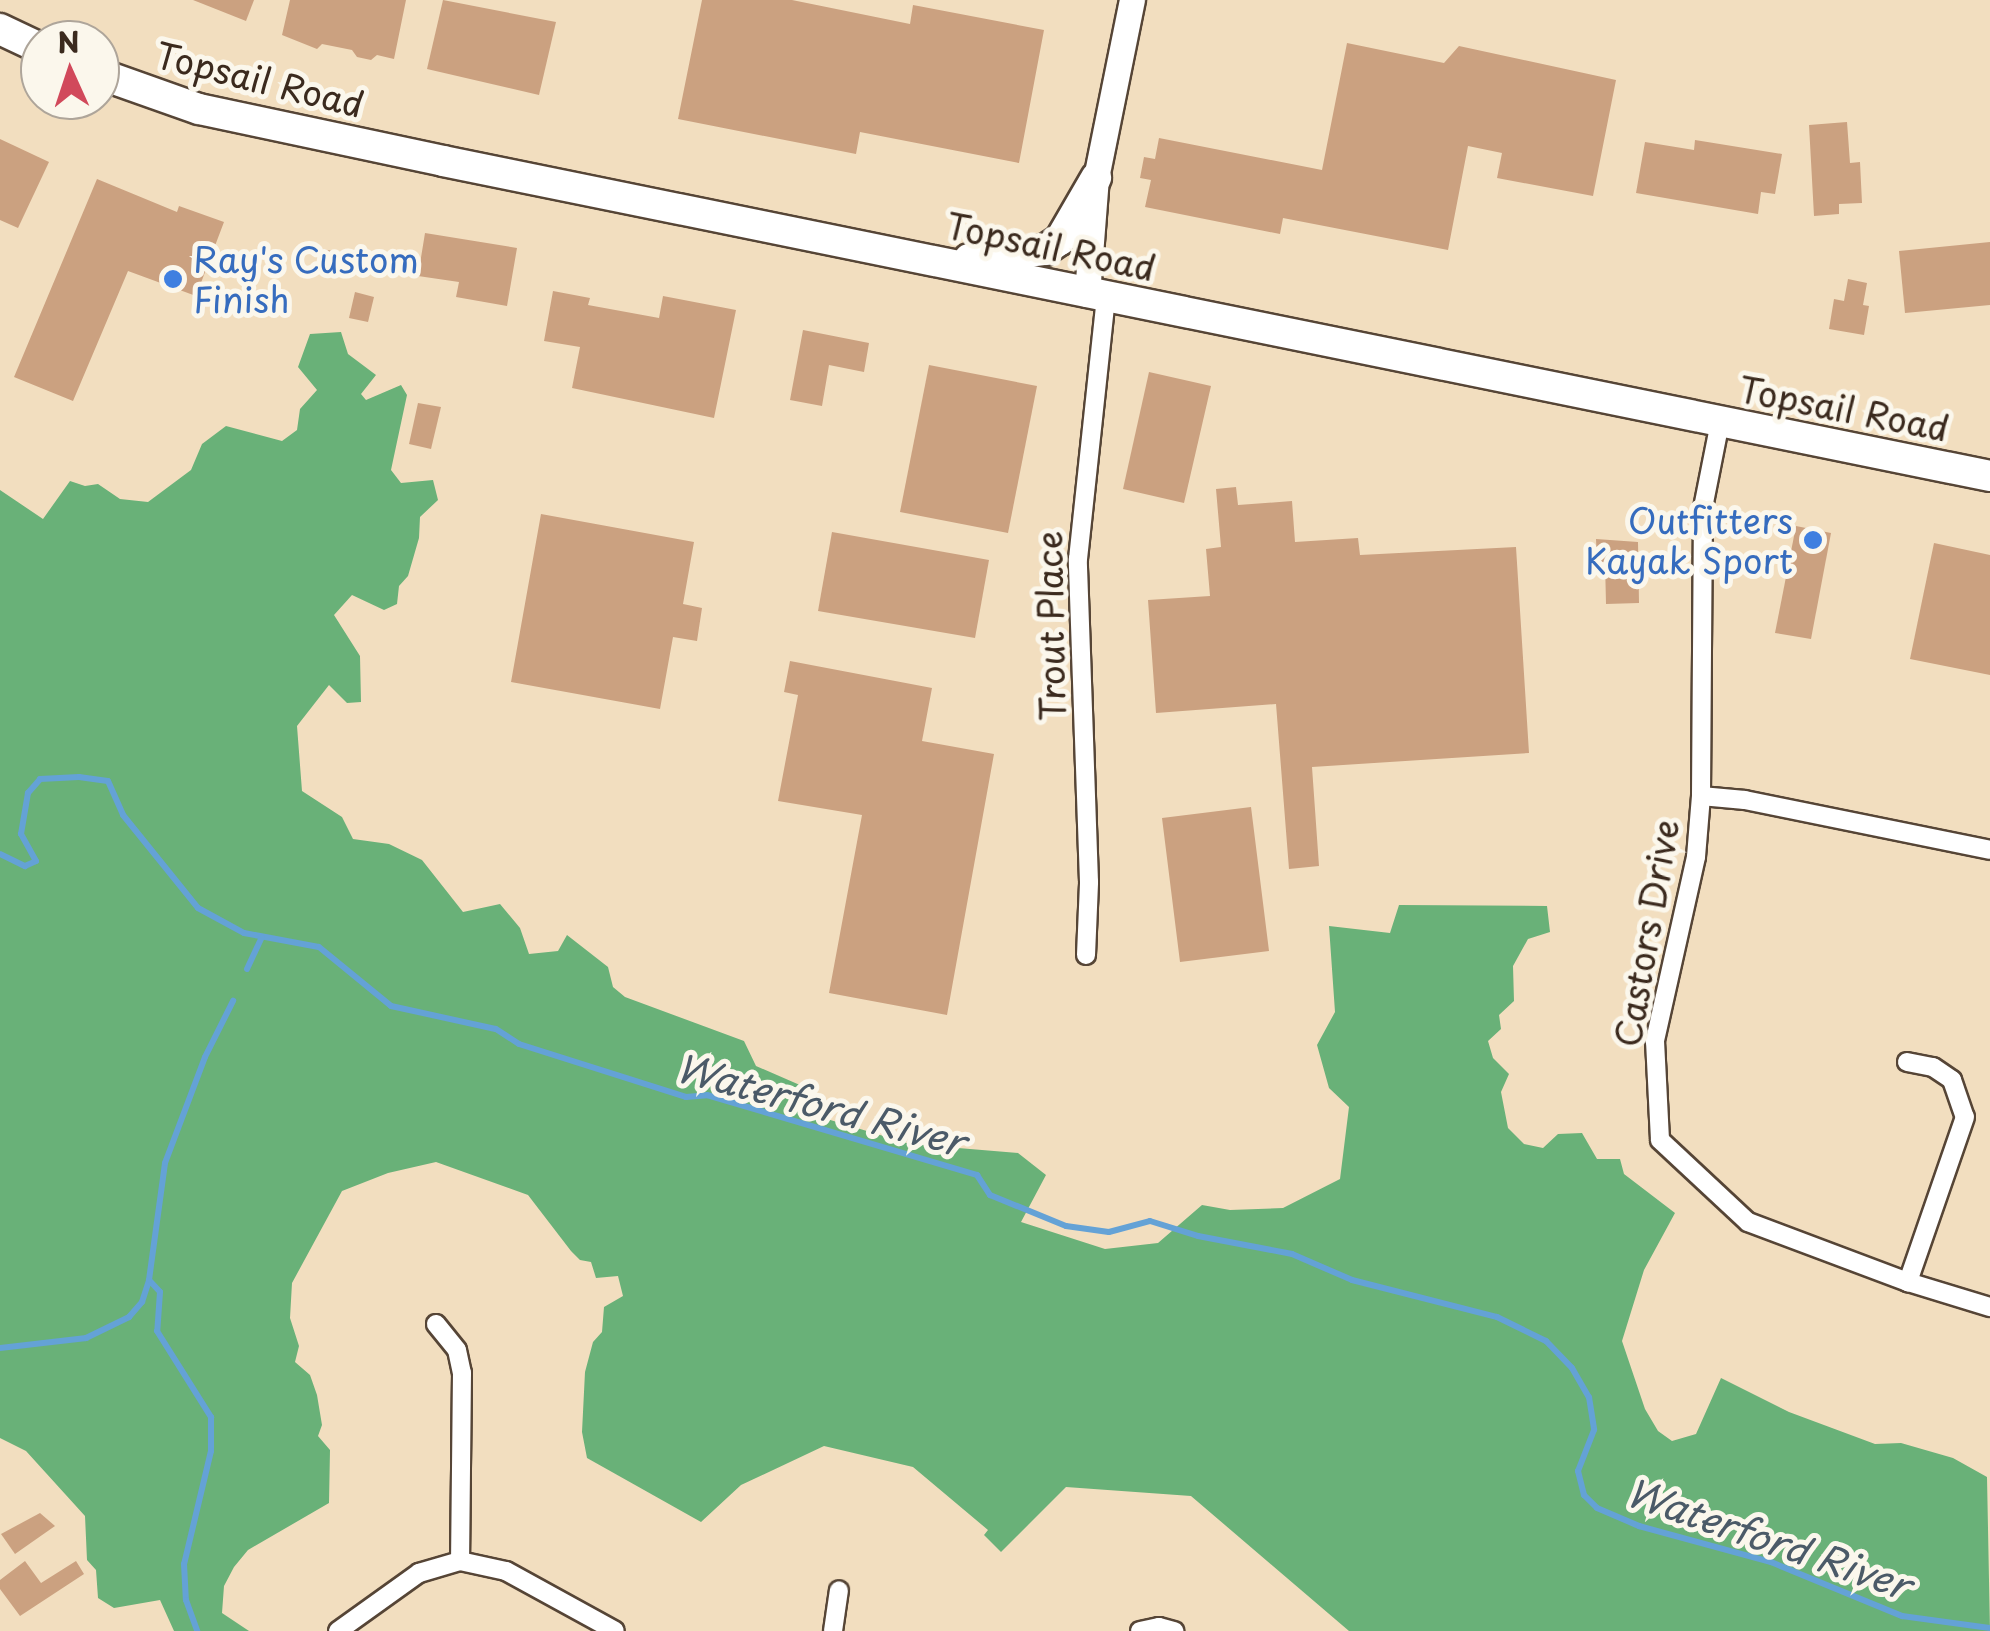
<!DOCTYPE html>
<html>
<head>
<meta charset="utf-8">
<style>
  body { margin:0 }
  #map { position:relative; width:1990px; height:1631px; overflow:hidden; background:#f2debf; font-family:"Playpen Sans",sans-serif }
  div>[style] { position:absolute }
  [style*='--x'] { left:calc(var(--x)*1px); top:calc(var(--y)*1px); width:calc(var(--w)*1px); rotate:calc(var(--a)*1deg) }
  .forest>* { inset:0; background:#69b178 }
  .stream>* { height:6px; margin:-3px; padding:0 3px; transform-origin:3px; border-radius:3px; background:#64a2d6 }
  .building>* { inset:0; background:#cba180 }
  .roads { filter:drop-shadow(2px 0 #564536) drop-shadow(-2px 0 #564536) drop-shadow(0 2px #564536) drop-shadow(0 -2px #564536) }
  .street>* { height:18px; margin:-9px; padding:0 9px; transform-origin:9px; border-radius:9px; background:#fff }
  .secondary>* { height:25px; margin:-12.5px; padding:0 12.5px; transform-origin:12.5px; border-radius:12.5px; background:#fff }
  .primary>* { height:30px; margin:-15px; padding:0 15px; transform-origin:15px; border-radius:15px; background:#fff }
  .dots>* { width:28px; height:28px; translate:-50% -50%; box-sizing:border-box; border:5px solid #fbf7ec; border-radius:50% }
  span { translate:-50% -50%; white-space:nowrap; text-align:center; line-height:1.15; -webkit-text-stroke:10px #fbf7ec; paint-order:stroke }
  .street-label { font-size:35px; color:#3b2a1e }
  .shop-label { font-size:35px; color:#366cbe }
  .left { translate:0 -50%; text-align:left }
  .right { translate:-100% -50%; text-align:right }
  .water-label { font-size:38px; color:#4b5a68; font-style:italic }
  .north { position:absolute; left:20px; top:20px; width:100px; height:100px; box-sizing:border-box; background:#fbf7ec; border:2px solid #aea59a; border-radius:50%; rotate:357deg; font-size:28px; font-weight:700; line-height:40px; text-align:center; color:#3b2a1e }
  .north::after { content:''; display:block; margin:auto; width:35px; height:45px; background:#d1495b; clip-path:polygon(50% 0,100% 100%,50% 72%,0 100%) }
</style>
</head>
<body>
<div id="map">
  <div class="forest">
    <i style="clip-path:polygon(341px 332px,348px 354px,376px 375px,361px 394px,366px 400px,401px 385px,407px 395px,391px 470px,401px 483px,433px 480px,438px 500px,420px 517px,419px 538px,408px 576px,399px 586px,397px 604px,384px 610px,352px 595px,334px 615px,360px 656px,361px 702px,347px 703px,329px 685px,297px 726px,302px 791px,342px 817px,353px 839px,389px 844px,422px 860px,463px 912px,500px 904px,520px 928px,529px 954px,558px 951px,567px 935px,608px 967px,613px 987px,625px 997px,744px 1041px,756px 1066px,809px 1089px,817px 1116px,910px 1144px,1018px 1153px,1046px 1175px,1021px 1222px,1105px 1249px,1158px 1243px,1202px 1205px,1230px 1210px,1283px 1208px,1340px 1179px,1349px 1107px,1329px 1088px,1317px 1045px,1335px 1012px,1329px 926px,1390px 933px,1399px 905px,1547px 906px,1550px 932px,1528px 939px,1513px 966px,1514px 1001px,1499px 1015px,1501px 1029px,1488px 1041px,1493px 1058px,1509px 1074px,1501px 1092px,1508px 1128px,1524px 1144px,1543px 1148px,1558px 1134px,1582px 1133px,1597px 1159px,1620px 1159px,1624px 1174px,1675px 1213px,1644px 1270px,1622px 1341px,1645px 1409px,1658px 1431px,1672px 1441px,1696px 1434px,1721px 1378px,1789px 1412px,1875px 1444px,1901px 1443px,1953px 1458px,1987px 1477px,1990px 1631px,1349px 1631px,1191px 1496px,1066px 1487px,1001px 1552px,984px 1535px,988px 1530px,913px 1467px,824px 1446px,741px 1485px,701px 1522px,587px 1458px,582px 1432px,585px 1372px,593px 1342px,602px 1332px,604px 1307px,623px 1296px,618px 1276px,596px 1278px,591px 1262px,580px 1260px,571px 1251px,528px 1195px,436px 1162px,388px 1173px,342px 1191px,292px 1283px,290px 1318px,299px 1346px,295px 1362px,310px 1375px,317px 1395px,322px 1425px,318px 1436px,330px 1450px,329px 1503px,248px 1550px,234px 1567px,224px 1586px,222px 1613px,249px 1631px,174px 1631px,160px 1600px,114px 1608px,98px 1598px,96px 1570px,87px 1560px,85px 1516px,26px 1451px,0 1438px,0 490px,43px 519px,70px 481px,85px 486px,98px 484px,120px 499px,148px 502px,191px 470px,202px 444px,226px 426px,282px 441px,297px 430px,300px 409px,317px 390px,298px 367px,310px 334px)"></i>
  </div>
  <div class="stream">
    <i style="--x:0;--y:854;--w:28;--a:26"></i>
    <i style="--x:25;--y:866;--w:12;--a:-24"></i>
    <i style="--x:36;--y:861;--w:31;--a:-119"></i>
    <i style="--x:21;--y:834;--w:42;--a:-80.3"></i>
    <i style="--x:28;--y:793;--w:18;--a:-49"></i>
    <i style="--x:40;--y:779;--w:39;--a:-3"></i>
    <i style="--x:79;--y:777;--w:29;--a:8"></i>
    <i style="--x:108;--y:781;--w:37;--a:66"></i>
    <i style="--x:123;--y:815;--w:119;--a:51.1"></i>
    <i style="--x:198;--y:908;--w:52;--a:28.5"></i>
    <i style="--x:244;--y:933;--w:76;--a:10.6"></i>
    <i style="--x:319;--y:947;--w:93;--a:39.3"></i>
    <i style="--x:391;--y:1006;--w:107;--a:12.4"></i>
    <i style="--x:496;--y:1029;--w:27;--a:33"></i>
    <i style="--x:519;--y:1044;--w:175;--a:17.6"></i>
    <i style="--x:686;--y:1097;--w:21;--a:-5"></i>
    <i style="--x:707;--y:1095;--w:282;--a:16.5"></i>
    <i style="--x:977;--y:1175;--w:24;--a:57"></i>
    <i style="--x:990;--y:1195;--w:82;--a:22.2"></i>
    <i style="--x:1066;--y:1226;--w:43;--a:7.9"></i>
    <i style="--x:1109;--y:1232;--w:42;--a:-15"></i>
    <i style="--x:1150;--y:1221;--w:50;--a:17.4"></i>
    <i style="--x:1198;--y:1236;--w:96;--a:10.8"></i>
    <i style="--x:1292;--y:1254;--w:65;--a:23.4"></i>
    <i style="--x:1352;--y:1280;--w:150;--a:14.3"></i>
    <i style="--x:1497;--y:1317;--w:55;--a:26.1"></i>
    <i style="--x:1546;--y:1341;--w:37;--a:46"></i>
    <i style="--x:1572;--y:1368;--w:34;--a:60"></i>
    <i style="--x:1589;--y:1397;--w:33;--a:81"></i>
    <i style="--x:1594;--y:1430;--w:44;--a:111.3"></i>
    <i style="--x:1578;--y:1471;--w:25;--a:76"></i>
    <i style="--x:1584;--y:1495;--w:18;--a:45"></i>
    <i style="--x:1597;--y:1508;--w:46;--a:23.2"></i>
    <i style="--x:1639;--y:1526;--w:137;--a:15.3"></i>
    <i style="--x:1771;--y:1562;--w:142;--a:22.4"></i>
    <i style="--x:1902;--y:1616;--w:89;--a:7.8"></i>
    <i style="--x:247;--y:969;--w:35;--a:-65"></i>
    <i style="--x:149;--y:1280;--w:16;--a:47"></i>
    <i style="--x:160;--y:1292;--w:39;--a:94"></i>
    <i style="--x:157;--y:1331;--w:102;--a:57.9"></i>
    <i style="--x:211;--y:1417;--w:34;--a:90"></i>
    <i style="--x:211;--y:1451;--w:116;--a:103.4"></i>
    <i style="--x:184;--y:1564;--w:36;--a:87"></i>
    <i style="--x:186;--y:1600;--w:33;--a:70"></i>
    <i style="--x:0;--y:1348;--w:87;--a:-6.6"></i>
    <i style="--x:86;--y:1338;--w:48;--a:-26"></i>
    <i style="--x:129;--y:1317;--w:20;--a:-49"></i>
    <i style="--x:142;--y:1302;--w:23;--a:-72"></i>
    <i style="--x:149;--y:1280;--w:118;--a:-82.2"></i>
    <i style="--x:165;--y:1163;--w:113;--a:-69.3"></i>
    <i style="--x:205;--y:1057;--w:63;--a:-63.4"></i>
  </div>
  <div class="building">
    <i style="clip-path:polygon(193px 0,254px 0,246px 21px)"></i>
    <i style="clip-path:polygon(290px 0,406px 0,394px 59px,377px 55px,371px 60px,357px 57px,352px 50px,322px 44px,317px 49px,282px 35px)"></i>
    <i style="clip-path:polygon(443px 0,556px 22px,539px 95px,427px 69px)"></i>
    <i style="clip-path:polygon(702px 0,792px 0,910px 24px,913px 5px,1044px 30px,1019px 163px,860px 132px,856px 154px,678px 119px)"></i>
    <i style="clip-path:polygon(1347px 43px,1444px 63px,1459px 46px,1616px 80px,1593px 196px,1497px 178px,1502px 153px,1468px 146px,1448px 250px,1283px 218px,1280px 234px,1145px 207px,1151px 180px,1140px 178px,1144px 157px,1155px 159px,1159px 138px,1322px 170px)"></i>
    <i style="clip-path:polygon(1847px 122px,1850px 163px,1860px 162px,1862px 203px,1839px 204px,1839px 214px,1814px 216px,1809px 125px)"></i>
    <i style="clip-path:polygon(0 139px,49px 162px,18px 228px,0 220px)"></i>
    <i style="clip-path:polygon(1695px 140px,1782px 154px,1775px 194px,1761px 192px,1758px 214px,1636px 193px,1645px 142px,1694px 150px)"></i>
    <i style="clip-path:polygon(97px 179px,177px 212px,179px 206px,224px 222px,196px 296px,128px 271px,73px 401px,14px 377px)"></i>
    <i style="clip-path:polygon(425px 233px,517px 248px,507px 306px,456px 297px,459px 282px,418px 276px)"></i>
    <i style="clip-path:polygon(1990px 242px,1990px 305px,1905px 313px,1899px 251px)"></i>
    <i style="clip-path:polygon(322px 249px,361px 256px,358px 272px,319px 264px)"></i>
    <i style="clip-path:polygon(1848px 279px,1867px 283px,1863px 305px,1869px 306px,1864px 335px,1829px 329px,1834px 299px,1844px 301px)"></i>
    <i style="clip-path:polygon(553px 291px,590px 298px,588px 305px,659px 318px,663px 296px,736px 310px,714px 418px,572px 388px,580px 347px,544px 341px)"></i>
    <i style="clip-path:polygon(355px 292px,374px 297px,368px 322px,349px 318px)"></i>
    <i style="clip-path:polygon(803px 330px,869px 343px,864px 372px,829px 365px,822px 406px,790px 400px)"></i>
    <i style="clip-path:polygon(929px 365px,1037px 386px,1008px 533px,900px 512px)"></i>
    <i style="clip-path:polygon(1149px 372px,1211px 386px,1184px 503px,1123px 489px)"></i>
    <i style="clip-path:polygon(418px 403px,441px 407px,431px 449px,409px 444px)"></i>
    <i style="clip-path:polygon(1236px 487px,1238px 505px,1292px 501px,1295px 542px,1358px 538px,1360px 555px,1516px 547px,1529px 753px,1312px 767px,1319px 866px,1289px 869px,1276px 704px,1156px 713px,1148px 600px,1210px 596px,1206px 549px,1221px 547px,1216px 489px)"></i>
    <i style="clip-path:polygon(541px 514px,694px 542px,683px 604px,702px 608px,697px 641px,673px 637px,660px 709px,511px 682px)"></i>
    <i style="clip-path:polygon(1796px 526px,1831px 533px,1811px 639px,1775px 633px)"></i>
    <i style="clip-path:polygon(832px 532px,989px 560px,975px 638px,818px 611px)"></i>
    <i style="clip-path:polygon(1596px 539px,1638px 542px,1639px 603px,1606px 604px,1605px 562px,1597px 562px)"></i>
    <i style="clip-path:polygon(1934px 543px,1990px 555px,1990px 675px,1910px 659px)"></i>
    <i style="clip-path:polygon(790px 661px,932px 688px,922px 741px,994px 754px,947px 1015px,829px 993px,862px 815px,778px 801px,798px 695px,784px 692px)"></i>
    <i style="clip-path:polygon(1251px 807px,1269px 951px,1180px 962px,1162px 818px)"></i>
    <i style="clip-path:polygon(40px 1513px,55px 1526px,15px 1554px,1px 1534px)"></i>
    <i style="clip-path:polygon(25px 1561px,41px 1583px,76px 1561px,84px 1574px,20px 1616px,0 1589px,0 1580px)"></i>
  </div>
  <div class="roads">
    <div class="street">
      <i style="--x:1720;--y:422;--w:88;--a:101.2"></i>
      <i style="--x:1703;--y:508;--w:288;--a:90.4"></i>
      <i style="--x:1701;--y:796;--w:61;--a:94.7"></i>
      <i style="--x:1696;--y:857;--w:189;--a:102.6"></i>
      <i style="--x:1655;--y:1041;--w:99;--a:87.1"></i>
      <i style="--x:1660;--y:1140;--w:120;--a:43"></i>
      <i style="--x:1748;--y:1222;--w:171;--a:20.6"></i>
      <i style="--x:1908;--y:1282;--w:86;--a:17"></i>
      <i style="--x:1701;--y:796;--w:44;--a:5.2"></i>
      <i style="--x:1745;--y:800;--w:250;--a:11.5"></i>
      <i style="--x:1086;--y:955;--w:73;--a:-87.6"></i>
      <i style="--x:1089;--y:882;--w:323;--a:-92"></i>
      <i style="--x:1078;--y:559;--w:262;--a:-83.9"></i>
      <i style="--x:1907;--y:1062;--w:26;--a:11"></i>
      <i style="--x:1933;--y:1067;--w:23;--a:34"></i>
      <i style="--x:1952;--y:1080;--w:39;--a:71"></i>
      <i style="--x:1965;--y:1117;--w:175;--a:109.1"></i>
      <i style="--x:436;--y:1324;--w:33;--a:51"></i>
      <i style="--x:457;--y:1350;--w:24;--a:78"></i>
      <i style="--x:462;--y:1373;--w:188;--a:90.6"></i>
      <i style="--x:338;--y:1631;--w:100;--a:-35.6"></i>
      <i style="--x:419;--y:1573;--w:43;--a:-16.3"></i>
      <i style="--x:460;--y:1561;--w:47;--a:12.3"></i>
      <i style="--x:506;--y:1571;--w:124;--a:28.8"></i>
      <i style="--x:833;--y:1631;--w:41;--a:-81.7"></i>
      <i style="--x:1140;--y:1631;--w:19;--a:-12"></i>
      <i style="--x:1159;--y:1627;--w:16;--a:15"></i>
    </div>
    <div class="secondary">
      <i style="--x:1087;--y:294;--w:116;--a:-85.6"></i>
      <i style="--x:1096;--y:178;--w:182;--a:-78.6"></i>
    </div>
    <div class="primary">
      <i style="--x:0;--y:29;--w:44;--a:25.4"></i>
      <i style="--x:100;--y:74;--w:105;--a:19.5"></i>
      <i style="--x:199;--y:109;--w:249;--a:12"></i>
      <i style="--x:443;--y:161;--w:1579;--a:11.51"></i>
      <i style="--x:969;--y:259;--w:77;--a:-6.8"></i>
      <i style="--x:1045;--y:250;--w:18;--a:-34"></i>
      <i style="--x:1060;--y:240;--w:72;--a:-59.9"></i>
    </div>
  </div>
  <div class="dots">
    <i style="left:173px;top:279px;background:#3f7fe0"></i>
    <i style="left:1813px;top:540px;background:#3f7fe0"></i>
  </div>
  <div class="street-label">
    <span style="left:260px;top:79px;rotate:14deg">Topsail Road</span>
    <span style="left:1051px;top:246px;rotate:12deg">Topsail Road</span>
    <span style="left:1844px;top:408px;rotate:11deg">Topsail Road</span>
    <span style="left:1050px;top:626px;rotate:-91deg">Trout Place</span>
    <span style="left:1646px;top:933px;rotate:-80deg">Castors Drive</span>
  </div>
  <div class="shop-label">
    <span class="left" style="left:193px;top:279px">Ray's Custom<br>Finish</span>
    <span class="right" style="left:1793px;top:540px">Outfitters<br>Kayak Sport</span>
  </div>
  <div class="water-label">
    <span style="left:821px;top:1104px;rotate:15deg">Waterford River</span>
    <span style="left:1769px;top:1538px;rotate:19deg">Waterford River</span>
  </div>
  <div class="north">N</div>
</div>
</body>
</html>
